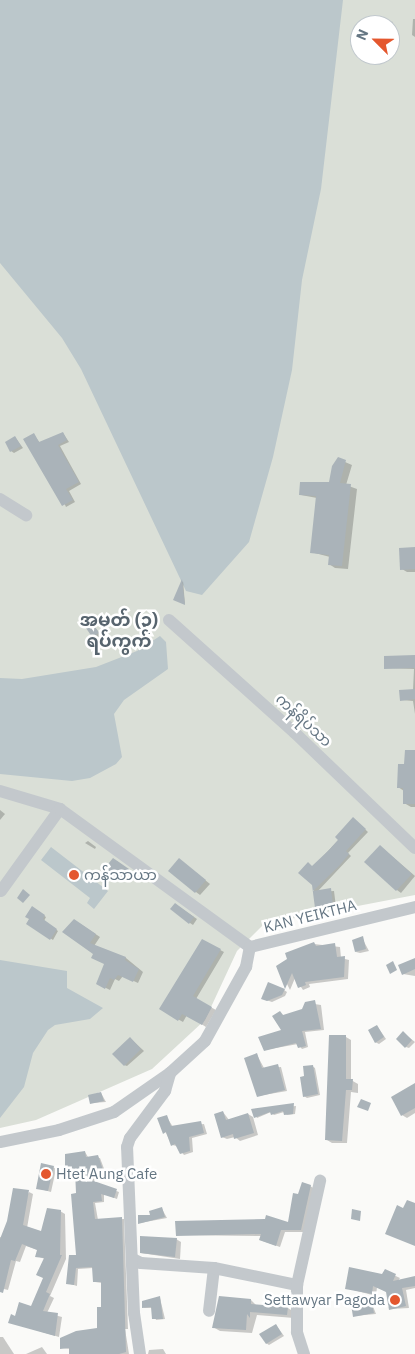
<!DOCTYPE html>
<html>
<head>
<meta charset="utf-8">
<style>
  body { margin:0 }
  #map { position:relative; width:415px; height:1354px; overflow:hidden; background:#fafaf8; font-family:"IBM Plex Sans","Noto Sans Myanmar",sans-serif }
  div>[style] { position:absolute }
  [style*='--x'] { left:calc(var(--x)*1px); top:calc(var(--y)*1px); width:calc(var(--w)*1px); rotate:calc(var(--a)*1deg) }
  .green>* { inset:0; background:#dadfd7 }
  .water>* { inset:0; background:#bbc7cb }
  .shadow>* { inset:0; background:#0003 }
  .building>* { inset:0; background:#aab3b9 }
  .minor>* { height:12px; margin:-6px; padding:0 6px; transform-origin:6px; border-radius:6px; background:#c3c8cc }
  .dots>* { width:14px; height:14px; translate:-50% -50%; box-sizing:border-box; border:2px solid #fff; border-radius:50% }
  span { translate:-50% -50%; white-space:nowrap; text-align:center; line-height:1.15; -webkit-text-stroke:5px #fff; paint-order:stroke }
  .street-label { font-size:15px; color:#657683 }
  .poi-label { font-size:15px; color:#657683 }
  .left { translate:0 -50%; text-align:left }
  .right { translate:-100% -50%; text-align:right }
  .quarter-label { font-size:18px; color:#57646e; font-weight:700 }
  .north { position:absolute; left:350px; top:15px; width:50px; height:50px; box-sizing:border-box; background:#fff; border:1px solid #c1c8cd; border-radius:50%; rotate:293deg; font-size:14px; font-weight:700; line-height:20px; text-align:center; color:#657683 }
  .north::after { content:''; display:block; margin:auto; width:18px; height:22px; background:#e4572e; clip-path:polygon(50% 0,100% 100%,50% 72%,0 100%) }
</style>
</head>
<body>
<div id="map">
  <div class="green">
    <i style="clip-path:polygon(evenodd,0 0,415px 0,415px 895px,264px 924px,237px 951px,205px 1020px,152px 1069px,36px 1120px,0 1128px,0 0,360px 25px,390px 25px,390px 55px,360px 55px,360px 25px)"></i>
  </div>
  <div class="water">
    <i style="clip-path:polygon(0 0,343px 0,321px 189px,302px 280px,292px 370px,273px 457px,249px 542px,202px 595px,186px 591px,81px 369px,62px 338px,0 263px)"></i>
    <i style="clip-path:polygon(160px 636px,166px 642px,168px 669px,124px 700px,114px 714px,122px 757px,116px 764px,90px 778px,72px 781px,0 774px,0 678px,22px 679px,96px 667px,137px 651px)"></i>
    <i style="clip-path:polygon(51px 847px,108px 891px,94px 909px,87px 903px,90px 898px,41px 860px)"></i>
    <i style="clip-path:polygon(0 960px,67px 971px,67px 988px,103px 1008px,90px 1019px,55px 1025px,48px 1030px,33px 1053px,24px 1087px,0 1118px)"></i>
  </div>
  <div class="shadow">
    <i style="clip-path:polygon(413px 19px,415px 19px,415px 37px,412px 35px)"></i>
    <i style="clip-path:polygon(384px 20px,393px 22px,392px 29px,390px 25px,384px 25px)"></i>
    <i style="clip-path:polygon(63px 433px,69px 442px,60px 446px,81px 484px,69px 491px,75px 502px,66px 507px,34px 435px,40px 443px)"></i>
    <i style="clip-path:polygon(15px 437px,23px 448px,14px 453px,11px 451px)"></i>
    <i style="clip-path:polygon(345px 462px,352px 465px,346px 485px,357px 489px,348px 569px,335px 568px,329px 564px,330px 557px,311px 552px,317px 498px,301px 495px,330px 483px)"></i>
    <i style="clip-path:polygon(415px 548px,415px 572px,407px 572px,402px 569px)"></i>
    <i style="clip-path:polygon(183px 581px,185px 604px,174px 599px)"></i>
    <i style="clip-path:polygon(91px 622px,101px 635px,96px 638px,93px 636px)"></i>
    <i style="clip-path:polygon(415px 656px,415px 714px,413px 701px,402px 700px,413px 690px,414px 669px,386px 668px)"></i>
    <i style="clip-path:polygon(415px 752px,415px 807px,411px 807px,404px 803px,404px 791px,398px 787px,405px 766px)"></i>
    <i style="clip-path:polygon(0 810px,5px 814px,0 820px)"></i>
    <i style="clip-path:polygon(356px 821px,368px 832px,348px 853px,351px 856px,317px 892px,334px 891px,336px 907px,320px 910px,317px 908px,313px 885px,313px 867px)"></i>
    <i style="clip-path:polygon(88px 841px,96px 847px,95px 849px,85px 843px)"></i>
    <i style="clip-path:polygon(380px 846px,415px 876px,401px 893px,397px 890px)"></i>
    <i style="clip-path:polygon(117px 861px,131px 872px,123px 882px,120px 880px)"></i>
    <i style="clip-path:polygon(184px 863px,210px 884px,200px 895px,196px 892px)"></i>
    <i style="clip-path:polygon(178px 906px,197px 919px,193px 925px,190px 923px)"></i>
    <i style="clip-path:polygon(32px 908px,46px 917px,44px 921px,58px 931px,53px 940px,28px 923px)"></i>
    <i style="clip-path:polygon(79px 923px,100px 937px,94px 946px,126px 958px,143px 972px,138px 983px,123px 976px,119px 981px,115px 979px,110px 990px,102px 986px,106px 964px,94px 954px)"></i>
    <i style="clip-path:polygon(362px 938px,369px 951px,360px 953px,356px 952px)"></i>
    <i style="clip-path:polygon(203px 941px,224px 952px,196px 999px,216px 1010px,206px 1027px,187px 1015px,183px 1022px,160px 1009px)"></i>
    <i style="clip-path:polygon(314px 944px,340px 947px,341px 958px,349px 960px,348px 979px,309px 984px,310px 987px,303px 990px,295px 978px,290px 990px,278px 966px)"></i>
    <i style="clip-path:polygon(415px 959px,415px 976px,403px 974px)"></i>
    <i style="clip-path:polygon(284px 990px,287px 992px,285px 996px,272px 1002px,266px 1000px)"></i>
    <i style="clip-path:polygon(308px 1003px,321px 1005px,324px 1030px,305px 1032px,308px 1047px,302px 1049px,298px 1044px,265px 1050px,283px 1031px,280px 1013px,284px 1016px,303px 1010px)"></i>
    <i style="clip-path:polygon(377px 1026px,386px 1039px,379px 1044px,375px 1042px)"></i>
    <i style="clip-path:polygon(406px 1035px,415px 1042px,409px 1048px,406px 1047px)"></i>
    <i style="clip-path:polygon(346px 1037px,351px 1040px,351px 1080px,358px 1084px,358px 1093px,351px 1092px,347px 1143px,332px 1143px,327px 1140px)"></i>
    <i style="clip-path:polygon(130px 1038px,144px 1051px,127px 1066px,124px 1065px)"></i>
    <i style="clip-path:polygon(257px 1055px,264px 1068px,281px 1067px,287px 1091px,258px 1096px)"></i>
    <i style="clip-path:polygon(312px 1066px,315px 1068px,320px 1095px,307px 1098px,304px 1096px,306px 1077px)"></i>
    <i style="clip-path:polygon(415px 1084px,415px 1113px,407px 1118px,402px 1115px)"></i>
    <i style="clip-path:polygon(101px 1093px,106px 1102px,92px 1103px)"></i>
    <i style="clip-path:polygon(296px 1106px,295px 1114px,287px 1115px,284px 1112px,274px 1115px,271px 1112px,257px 1118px,252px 1110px)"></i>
    <i style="clip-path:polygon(223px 1112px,229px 1120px,248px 1114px,253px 1117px,258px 1135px,240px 1141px,235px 1137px,227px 1139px,222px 1137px)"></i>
    <i style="clip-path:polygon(166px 1116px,173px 1127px,204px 1124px,207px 1134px,192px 1138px,193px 1152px,184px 1155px,177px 1146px,172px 1145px,159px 1119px)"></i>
    <i style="clip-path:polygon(85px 1152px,88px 1157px,100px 1158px,106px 1174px,92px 1182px,119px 1192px,117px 1199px,104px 1194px,104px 1202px,95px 1203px,98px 1220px,124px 1219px,128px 1329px,125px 1329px,129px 1354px,70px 1354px,70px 1349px,62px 1348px,98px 1329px,102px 1308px,102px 1283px,95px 1282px,93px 1268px,78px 1269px,77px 1286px,67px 1283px,77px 1257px,77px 1194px,76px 1172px,67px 1170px)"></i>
    <i style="clip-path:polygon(53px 1167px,56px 1169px,51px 1192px,37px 1188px)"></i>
    <i style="clip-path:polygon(310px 1186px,315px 1189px,305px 1232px,285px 1232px,280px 1247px,260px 1240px,262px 1236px,177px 1235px,289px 1223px,298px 1195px)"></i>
    <i style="clip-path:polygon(29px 1192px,33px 1194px,27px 1228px,42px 1233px,60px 1211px,65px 1214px,66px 1259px,50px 1296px,54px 1298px,47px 1313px,62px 1317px,59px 1337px,9px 1322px,31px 1308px,44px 1278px,45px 1259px,37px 1256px,38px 1250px,26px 1246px,20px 1262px,16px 1261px,8px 1290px,0 1288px,0 1237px,4px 1238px)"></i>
    <i style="clip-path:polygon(162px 1209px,167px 1218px,140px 1223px,152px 1216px)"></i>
    <i style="clip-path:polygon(176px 1239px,181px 1242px,180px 1259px,141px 1253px)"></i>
    <i style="clip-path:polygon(385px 1271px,400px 1278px,398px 1281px,415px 1278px,415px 1288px,406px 1290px,409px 1308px,391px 1309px,387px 1292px,377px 1287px,376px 1296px,346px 1288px,383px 1276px)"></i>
    <i style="clip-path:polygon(160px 1298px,165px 1319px,156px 1320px,152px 1308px,143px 1308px)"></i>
    <i style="clip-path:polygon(251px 1300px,257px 1306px,288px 1308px,294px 1312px,294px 1318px,257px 1315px,252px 1333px,220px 1331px,213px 1327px)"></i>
    <i style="clip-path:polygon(371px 1301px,376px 1314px,354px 1316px)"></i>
    <i style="clip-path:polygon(276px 1325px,284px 1336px,269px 1345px,266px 1343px)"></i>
    <i style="clip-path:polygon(0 1337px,3px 1337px,14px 1354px,0 1354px)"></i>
    <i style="clip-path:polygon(42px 1347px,47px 1354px,26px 1354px)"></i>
    <i style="clip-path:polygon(163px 1349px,166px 1354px,148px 1354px,149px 1350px)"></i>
  </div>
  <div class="building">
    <i style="clip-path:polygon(63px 432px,67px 440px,58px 445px,79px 482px,66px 489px,73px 500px,62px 506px,23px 439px,34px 433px,39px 442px)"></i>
    <i style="clip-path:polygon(15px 436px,21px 446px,10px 452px,5px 442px)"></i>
    <i style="clip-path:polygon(338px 457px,346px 460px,340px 483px,351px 484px,342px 566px,328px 565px,329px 555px,310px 553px,316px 496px,299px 495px,300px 482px,329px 482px,332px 466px)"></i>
    <i style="clip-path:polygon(415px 547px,415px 569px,400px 570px,399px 548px)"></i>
    <i style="clip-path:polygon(182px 579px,185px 605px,173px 600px)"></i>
    <i style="clip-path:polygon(91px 621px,99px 633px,92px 637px,84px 625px)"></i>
    <i style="clip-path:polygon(415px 655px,415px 668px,384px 669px,384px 656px)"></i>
    <i style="clip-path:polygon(415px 689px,415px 699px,400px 701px,399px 690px)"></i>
    <i style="clip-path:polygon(405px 750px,415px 750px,415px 804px,403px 804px,403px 788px,397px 788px,398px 764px,404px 764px)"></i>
    <i style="clip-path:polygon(353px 817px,366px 829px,346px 851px,349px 854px,339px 866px,313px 891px,331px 888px,333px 906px,315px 908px,312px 885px,298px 873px,308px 862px,312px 866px,329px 850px,338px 840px,335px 837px)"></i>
    <i style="clip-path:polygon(380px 845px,412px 874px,396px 891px,364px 862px)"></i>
    <i style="clip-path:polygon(113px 858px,129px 869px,120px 881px,104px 869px)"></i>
    <i style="clip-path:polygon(179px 858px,206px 880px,195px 893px,168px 871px)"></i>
    <i style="clip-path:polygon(23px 889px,30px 895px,23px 903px,17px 898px)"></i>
    <i style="clip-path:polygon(175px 903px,194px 917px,189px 924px,170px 909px)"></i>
    <i style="clip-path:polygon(32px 906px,45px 915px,43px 919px,57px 929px,50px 940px,26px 924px,29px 919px,25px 917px)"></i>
    <i style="clip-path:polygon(74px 919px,96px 934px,90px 943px,126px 957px,125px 960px,139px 969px,133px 982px,118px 975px,114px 980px,110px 978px,105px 989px,96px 984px,104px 964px,91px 958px,93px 954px,62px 932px)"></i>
    <i style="clip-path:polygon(363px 936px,366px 949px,355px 952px,352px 940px)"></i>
    <i style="clip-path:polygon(202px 939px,221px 949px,193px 996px,212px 1007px,202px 1025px,182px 1014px,178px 1021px,159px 1009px)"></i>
    <i style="clip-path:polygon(314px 942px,316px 946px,335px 943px,337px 957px,345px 956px,344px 977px,305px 982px,306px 985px,298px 988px,292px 973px,285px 989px,276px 966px,287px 959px,285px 953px)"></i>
    <i style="clip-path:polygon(415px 958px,415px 969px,402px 975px,398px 965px)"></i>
    <i style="clip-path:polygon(393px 961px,397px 970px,390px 974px,386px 965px)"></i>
    <i style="clip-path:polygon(268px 982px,285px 989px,282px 995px,267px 1001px,261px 999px)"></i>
    <i style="clip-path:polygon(315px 1000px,321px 1029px,302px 1031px,306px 1046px,298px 1048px,296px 1043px,264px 1051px,258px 1037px,281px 1030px,272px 1016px,280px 1011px,283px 1015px,302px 1009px,305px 1002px)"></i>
    <i style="clip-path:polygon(377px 1025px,384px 1037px,375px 1043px,368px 1030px)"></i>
    <i style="clip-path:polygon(403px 1031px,412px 1040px,405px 1048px,396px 1039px)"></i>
    <i style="clip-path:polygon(329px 1035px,346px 1035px,346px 1079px,353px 1079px,352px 1090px,346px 1090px,342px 1141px,325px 1140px)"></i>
    <i style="clip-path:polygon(130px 1037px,141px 1049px,124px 1066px,112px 1054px)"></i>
    <i style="clip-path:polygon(257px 1053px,262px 1068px,278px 1064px,285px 1090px,257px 1097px,244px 1058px)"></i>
    <i style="clip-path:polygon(313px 1065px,318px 1094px,303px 1097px,300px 1077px,304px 1076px,303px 1066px)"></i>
    <i style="clip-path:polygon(415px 1083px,415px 1108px,401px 1116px,391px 1097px)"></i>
    <i style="clip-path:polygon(101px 1092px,104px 1101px,90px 1104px,88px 1095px)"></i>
    <i style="clip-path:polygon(361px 1099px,371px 1103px,368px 1111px,357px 1107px)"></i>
    <i style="clip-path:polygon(294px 1103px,293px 1114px,284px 1115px,283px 1111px,271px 1115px,270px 1112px,254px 1118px,251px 1109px)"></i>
    <i style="clip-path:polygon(223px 1111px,226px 1120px,248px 1113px,254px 1133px,234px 1139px,233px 1134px,221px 1138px,214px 1114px)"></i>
    <i style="clip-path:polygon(167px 1115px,171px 1126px,201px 1121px,204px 1133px,189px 1137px,190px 1151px,180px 1154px,175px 1144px,171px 1146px,166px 1132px,163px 1134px,157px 1118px)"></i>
    <i style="clip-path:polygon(85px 1151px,86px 1157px,98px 1155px,104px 1173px,91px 1180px,117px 1189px,114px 1198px,101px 1194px,102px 1201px,93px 1202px,95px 1219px,122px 1217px,126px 1352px,119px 1354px,69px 1354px,69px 1348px,60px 1349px,60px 1338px,76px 1331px,97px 1328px,97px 1307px,101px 1307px,101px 1282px,93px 1282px,92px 1267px,76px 1268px,74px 1285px,66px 1284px,69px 1255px,76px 1255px,71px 1194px,76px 1193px,75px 1171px,65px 1171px,65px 1154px)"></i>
    <i style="clip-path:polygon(41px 1163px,54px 1166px,48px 1191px,36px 1189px)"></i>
    <i style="clip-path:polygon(302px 1182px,311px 1185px,301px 1230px,281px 1230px,276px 1246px,259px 1240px,261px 1234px,176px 1236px,175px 1221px,265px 1219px,266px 1215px,288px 1222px,293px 1193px,298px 1194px)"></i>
    <i style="clip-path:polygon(13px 1188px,29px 1190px,23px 1225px,41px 1231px,47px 1208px,61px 1210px,60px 1255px,62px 1255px,46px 1292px,50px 1294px,43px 1311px,58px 1313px,55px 1336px,8px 1323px,11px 1314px,15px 1316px,19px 1302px,31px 1306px,43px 1278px,36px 1275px,44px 1258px,35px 1257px,37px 1250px,22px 1244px,15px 1261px,11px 1260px,3px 1293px,0 1292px,0 1239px,7px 1221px)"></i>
    <i style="clip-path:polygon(407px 1200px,415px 1203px,415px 1246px,385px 1234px,397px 1205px,403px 1208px)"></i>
    <i style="clip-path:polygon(162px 1207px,165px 1217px,138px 1224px,138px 1215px,150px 1215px,149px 1211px)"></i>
    <i style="clip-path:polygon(352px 1209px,361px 1211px,360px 1221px,351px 1219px)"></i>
    <i style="clip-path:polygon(140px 1236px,177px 1238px,175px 1257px,140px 1253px)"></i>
    <i style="clip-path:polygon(349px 1267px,382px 1274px,385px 1269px,396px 1274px,393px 1281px,415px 1276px,415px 1286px,402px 1288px,406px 1306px,389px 1310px,386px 1292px,373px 1286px,372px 1294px,345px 1289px)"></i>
    <i style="clip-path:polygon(160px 1296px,163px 1319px,152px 1319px,151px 1307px,142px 1308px,142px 1301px)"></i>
    <i style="clip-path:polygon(219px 1296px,251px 1299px,251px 1304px,288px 1307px,287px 1315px,250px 1312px,250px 1318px,247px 1314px,246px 1330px,212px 1328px)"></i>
    <i style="clip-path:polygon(371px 1300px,374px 1313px,353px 1317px,351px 1304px)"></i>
    <i style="clip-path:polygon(276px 1324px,282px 1334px,266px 1344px,259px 1334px)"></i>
  </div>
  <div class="minor">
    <i style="--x:0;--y:499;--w:31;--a:32"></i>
    <i style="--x:169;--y:620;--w:169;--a:41.9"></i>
    <i style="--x:295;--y:733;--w:166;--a:43.8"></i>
    <i style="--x:0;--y:791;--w:63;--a:16.7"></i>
    <i style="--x:1;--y:891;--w:101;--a:-54.3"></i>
    <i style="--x:60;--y:809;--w:235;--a:36"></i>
    <i style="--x:0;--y:1142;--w:60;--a:-11.5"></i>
    <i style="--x:59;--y:1130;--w:58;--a:-18.1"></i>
    <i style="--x:114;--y:1112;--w:68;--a:-34.9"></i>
    <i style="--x:170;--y:1073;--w:47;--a:-42.4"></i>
    <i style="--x:205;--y:1041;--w:85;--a:-61"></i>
    <i style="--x:246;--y:967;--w:20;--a:-79"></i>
    <i style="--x:250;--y:947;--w:170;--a:-13.6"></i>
    <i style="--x:133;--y:1259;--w:9;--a:27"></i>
    <i style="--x:141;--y:1263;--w:73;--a:3.9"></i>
    <i style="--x:214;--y:1268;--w:43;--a:96.6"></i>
    <i style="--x:214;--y:1268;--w:85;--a:11.6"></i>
    <i style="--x:140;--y:1354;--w:41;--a:-98.3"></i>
    <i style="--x:134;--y:1313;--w:166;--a:-92.4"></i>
    <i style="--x:127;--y:1147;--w:9;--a:-72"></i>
    <i style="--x:130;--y:1138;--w:59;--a:-53.3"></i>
    <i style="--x:165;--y:1091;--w:19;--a:-74"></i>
    <i style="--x:304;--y:1354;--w:23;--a:-108"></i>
    <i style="--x:297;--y:1332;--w:47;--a:-90"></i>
    <i style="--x:297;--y:1285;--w:107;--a:-77.5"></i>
  </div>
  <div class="dots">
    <i style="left:74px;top:875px;background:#e4572e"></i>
    <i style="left:46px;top:1174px;background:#e4572e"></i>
    <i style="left:395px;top:1300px;background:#e4572e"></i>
  </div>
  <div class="street-label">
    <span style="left:304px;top:720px;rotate:43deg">ကန်ရိပ်သာ</span>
    <span style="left:310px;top:916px;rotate:-14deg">KAN YEIKTHA</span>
  </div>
  <div class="poi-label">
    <span class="left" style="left:84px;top:875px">ကန်သာယာ</span>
    <span class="left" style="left:56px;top:1174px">Htet Aung Cafe</span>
    <span class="right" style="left:385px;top:1300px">Settawyar Pagoda</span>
  </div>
  <div class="quarter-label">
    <span style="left:119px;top:631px">အမှတ် (၃)<br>ရပ်ကွက်</span>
  </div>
  <div class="north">N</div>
</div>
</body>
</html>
